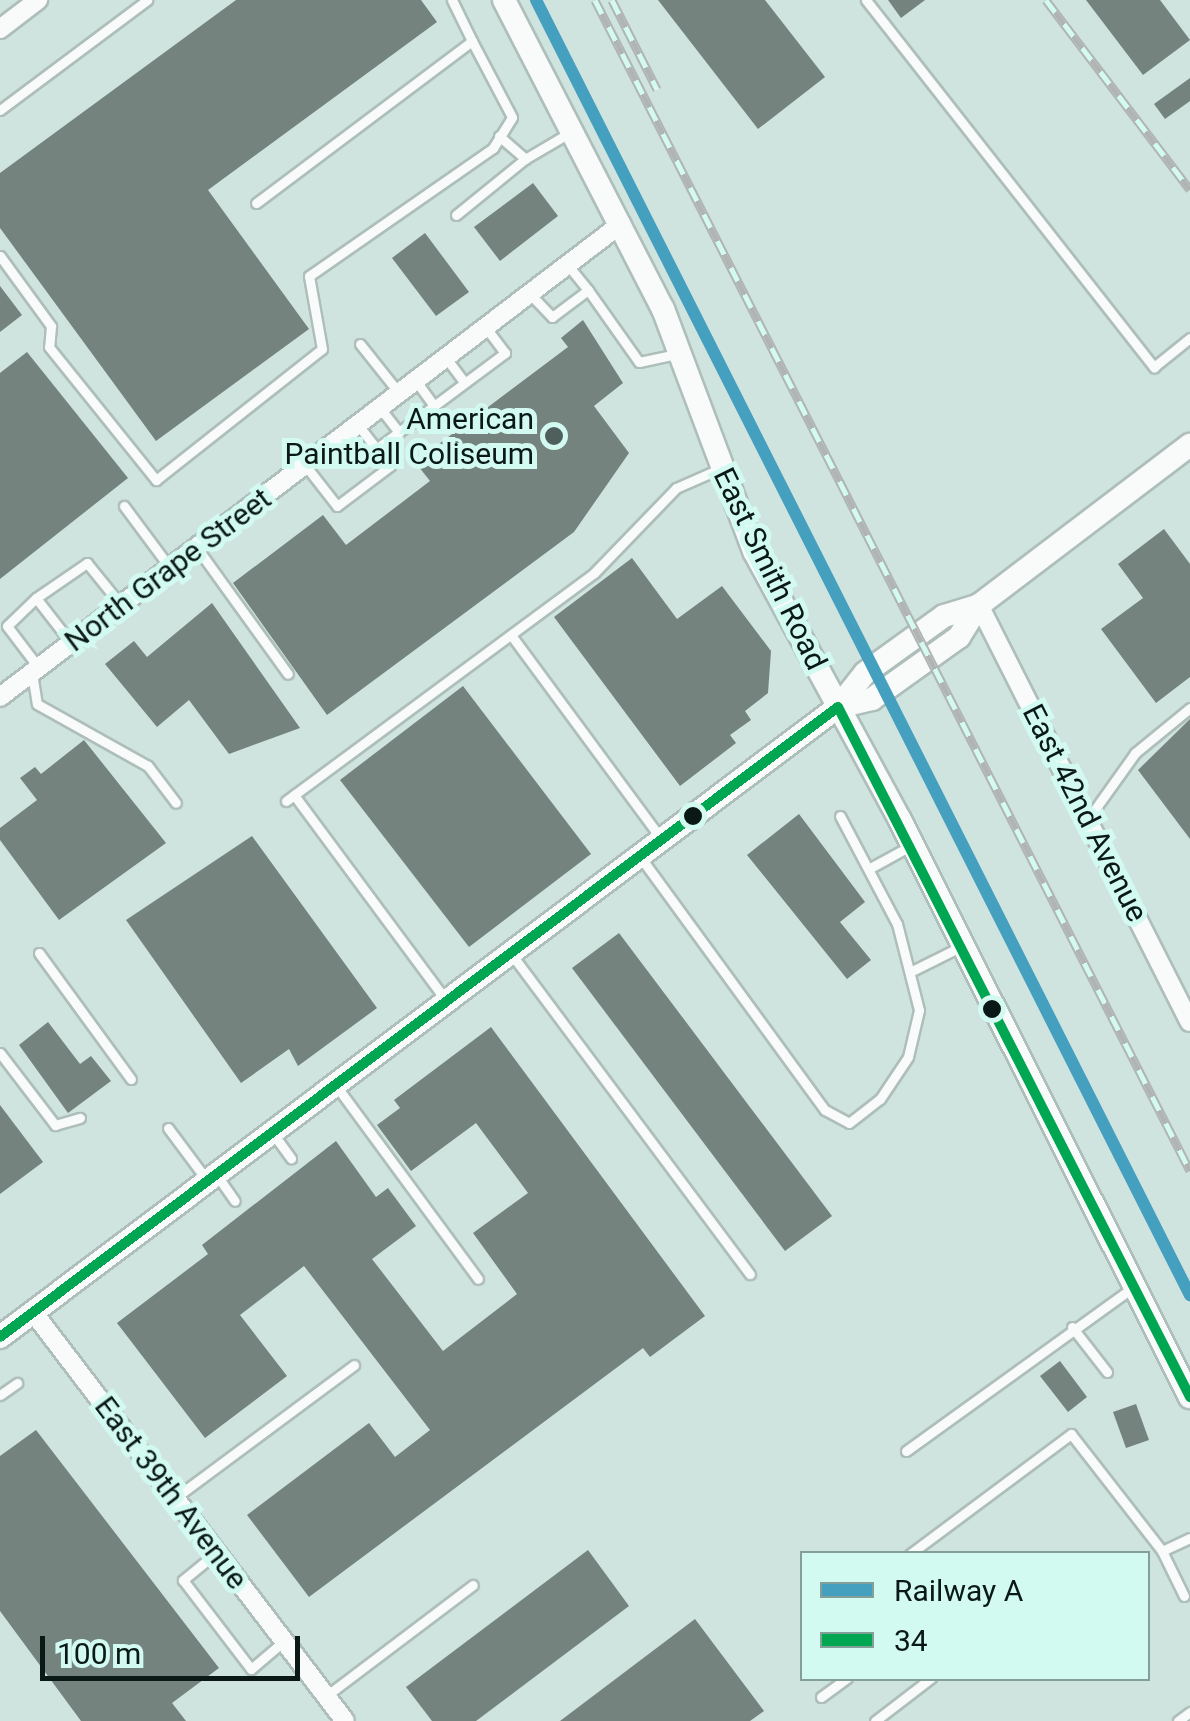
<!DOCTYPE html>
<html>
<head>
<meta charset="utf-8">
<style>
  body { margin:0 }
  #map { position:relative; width:1190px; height:1721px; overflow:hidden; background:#cfe4df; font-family:Roboto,sans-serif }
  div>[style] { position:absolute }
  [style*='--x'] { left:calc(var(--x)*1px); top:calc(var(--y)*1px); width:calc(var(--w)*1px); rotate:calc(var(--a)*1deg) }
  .building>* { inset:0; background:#74837e }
  .roads { filter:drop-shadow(2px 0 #aebeba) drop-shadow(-2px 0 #aebeba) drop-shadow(0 2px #aebeba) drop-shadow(0 -2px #aebeba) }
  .lane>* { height:9px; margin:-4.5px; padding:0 4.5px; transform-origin:4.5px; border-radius:4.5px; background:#f8fbfa }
  .street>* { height:18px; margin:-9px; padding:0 9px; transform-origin:9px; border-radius:9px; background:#f8fbfa }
  .secondary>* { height:22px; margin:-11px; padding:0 11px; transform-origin:11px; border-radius:11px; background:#f8fbfa }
  .rail>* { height:9px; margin-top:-4.5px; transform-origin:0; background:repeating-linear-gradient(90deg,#d3faf0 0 15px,#b0b5b4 0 30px); box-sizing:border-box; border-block:2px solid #b0b5b4 }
  .bus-1>* { height:10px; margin:-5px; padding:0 5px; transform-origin:5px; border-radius:5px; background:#00a651 }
  .rail-1>* { height:12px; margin:-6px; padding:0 6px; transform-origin:6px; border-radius:6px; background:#459fbe }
  .dots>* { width:28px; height:28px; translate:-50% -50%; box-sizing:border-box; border:5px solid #d3faf0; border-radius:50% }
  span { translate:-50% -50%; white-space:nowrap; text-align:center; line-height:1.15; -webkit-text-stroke:10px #d3faf0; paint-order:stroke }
  .poi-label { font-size:30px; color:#0a1915 }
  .right { translate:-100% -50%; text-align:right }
  .street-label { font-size:30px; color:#0a1915 }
  .legend { position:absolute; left:800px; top:1551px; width:350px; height:130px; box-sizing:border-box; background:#d3faf0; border:2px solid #83a098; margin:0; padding:12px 18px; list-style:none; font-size:30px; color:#0a1915 }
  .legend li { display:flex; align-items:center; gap:20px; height:50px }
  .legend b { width:50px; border:2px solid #83a098 }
  .scale { position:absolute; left:40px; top:1636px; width:260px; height:45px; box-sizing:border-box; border:5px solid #0a1915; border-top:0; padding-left:12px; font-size:30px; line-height:35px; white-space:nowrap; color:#0a1915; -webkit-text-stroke:8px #d3faf0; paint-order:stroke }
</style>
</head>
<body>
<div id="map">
  <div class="building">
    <i style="clip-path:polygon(236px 0,421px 0,437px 22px,208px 190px,309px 329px,156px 441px,0 228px,0 173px)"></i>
    <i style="clip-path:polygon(658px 0,765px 0,825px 77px,758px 129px)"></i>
    <i style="clip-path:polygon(888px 0,925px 0,901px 18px)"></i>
    <i style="clip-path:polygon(1086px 0,1160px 0,1190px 40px,1143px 75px)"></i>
    <i style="clip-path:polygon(1190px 78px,1190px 101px,1165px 119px,1154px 104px)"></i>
    <i style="clip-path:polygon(533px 183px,558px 216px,500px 261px,474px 227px)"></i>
    <i style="clip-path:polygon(425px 233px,469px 292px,436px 316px,392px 258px)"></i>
    <i style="clip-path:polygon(0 286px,22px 315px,0 332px)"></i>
    <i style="clip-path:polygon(583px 320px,623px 383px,594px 406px,629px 453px,574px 532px,327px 715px,233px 583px,323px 515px,346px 545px,430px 481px,415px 462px,568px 347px,561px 338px)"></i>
    <i style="clip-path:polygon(27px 352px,128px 478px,0 579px,0 373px)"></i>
    <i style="clip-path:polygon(1164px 529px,1190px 564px,1190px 677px,1156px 703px,1101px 629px,1143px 598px,1118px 564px)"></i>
    <i style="clip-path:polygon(632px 558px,677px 619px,722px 586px,771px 651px,768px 693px,745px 711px,751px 720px,730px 735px,736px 743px,680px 786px,554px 617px)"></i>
    <i style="clip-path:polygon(212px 603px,300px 728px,229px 754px,189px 700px,157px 727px,105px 664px,134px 641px,147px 657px)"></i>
    <i style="clip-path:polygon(463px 686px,591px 854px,469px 947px,340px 780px)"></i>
    <i style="clip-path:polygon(1190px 719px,1190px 839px,1138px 770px)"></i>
    <i style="clip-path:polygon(84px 740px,166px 843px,59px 920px,0 840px,0 828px,37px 800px,20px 778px,35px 767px,41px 774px)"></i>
    <i style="clip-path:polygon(799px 814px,865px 902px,840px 922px,871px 960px,847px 979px,747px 855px)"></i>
    <i style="clip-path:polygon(252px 836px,377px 1008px,298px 1066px,289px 1049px,241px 1083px,126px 920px)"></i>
    <i style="clip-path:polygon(619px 933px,832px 1216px,785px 1251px,572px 968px)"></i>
    <i style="clip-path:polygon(48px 1022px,80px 1064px,91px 1056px,111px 1081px,68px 1113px,19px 1045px)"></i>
    <i style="clip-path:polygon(491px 1027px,705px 1316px,650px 1357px,643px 1348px,309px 1597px,247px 1515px,369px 1423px,395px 1457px,430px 1430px,304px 1266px,240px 1315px,287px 1376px,205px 1438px,117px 1323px,208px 1254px,202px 1245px,336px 1141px,376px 1197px,388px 1188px,416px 1226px,372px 1259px,443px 1351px,517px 1294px,473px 1233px,528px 1193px,476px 1123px,411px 1171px,377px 1125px,400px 1108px,394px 1100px)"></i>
    <i style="clip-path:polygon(0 1105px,43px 1162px,0 1194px)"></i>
    <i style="clip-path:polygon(1060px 1361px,1087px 1397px,1068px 1412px,1040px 1376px)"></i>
    <i style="clip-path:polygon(1136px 1404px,1149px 1440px,1126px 1448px,1113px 1412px)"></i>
    <i style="clip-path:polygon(36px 1430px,219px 1668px,172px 1703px,186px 1721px,81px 1721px,0 1611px,0 1456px)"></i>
    <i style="clip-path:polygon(588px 1550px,629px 1606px,476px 1721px,432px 1721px,406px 1687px)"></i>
    <i style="clip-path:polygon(695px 1619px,764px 1711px,750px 1721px,560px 1721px)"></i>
  </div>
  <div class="roads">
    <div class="lane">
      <i style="--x:452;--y:0;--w:46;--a:64"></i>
      <i style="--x:866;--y:0;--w:467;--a:51.9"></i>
      <i style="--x:1154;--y:367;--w:46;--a:-38.9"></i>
      <i style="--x:0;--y:110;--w:184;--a:-36.8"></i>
      <i style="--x:499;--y:136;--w:35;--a:41"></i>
      <i style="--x:525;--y:159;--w:51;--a:-30.6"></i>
      <i style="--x:456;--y:215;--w:89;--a:-39.1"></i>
      <i style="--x:0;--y:256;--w:87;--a:53.9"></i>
      <i style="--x:51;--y:326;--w:21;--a:95"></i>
      <i style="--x:49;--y:347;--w:171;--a:51.2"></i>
      <i style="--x:156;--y:480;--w:211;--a:-38.3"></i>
      <i style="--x:322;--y:349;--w:74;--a:-100.1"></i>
      <i style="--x:309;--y:276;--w:224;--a:-34.8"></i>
      <i style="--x:493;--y:148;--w:36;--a:-58"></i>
      <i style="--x:512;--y:117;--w:86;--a:-117.8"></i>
      <i style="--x:472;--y:41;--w:270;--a:143.1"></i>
      <i style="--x:588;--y:290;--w:88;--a:54.7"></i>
      <i style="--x:639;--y:362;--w:39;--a:-12"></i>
      <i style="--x:530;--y:294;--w:32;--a:46"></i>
      <i style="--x:552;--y:317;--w:45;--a:-36.9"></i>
      <i style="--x:588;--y:290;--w:32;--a:-129"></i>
      <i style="--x:360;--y:344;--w:63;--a:51.5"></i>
      <i style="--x:446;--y:358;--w:31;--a:53"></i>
      <i style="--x:416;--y:381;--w:31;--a:54"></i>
      <i style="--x:380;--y:408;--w:31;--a:52"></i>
      <i style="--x:376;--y:449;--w:161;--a:-36.7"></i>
      <i style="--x:505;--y:353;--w:31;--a:-127"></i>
      <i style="--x:305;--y:465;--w:52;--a:52"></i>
      <i style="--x:337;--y:506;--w:66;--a:-37"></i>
      <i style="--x:390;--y:466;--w:52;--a:-128"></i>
      <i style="--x:124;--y:506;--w:77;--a:53.4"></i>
      <i style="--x:197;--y:548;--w:155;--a:54.2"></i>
      <i style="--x:36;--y:598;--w:40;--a:136"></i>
      <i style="--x:7;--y:626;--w:53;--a:52.7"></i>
      <i style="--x:511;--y:635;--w:251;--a:53.6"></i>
      <i style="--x:71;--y:643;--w:57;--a:-127.9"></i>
      <i style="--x:36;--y:598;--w:62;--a:-34.5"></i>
      <i style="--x:87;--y:563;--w:48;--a:51"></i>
      <i style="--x:32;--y:673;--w:31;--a:81"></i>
      <i style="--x:37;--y:704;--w:127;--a:29.2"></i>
      <i style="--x:148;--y:766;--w:46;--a:52.9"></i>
      <i style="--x:294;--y:795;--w:254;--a:53.5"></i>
      <i style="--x:286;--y:801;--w:383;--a:-36.5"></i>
      <i style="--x:594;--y:573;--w:118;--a:-46"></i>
      <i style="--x:676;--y:488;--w:47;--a:-23.8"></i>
      <i style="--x:1088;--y:819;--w:81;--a:-54.5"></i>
      <i style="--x:1135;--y:753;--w:71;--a:-39.3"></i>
      <i style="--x:641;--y:858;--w:312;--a:53.9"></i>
      <i style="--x:825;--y:1110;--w:27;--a:28"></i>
      <i style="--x:849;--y:1123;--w:39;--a:-38"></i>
      <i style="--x:880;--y:1099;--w:50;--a:-56.3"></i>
      <i style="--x:908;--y:1057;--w:48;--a:-76.8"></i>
      <i style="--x:919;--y:1010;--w:89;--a:-104.3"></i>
      <i style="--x:897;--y:924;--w:122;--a:-117.8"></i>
      <i style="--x:872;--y:867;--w:46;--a:-28.8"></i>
      <i style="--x:39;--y:953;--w:156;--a:53.9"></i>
      <i style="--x:512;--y:955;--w:398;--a:53.3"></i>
      <i style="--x:914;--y:970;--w:51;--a:-26.6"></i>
      <i style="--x:0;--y:1053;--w:91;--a:52.6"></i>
      <i style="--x:55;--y:1125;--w:26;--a:-16"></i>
      <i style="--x:337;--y:1087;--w:238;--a:53.7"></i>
      <i style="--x:168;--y:1128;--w:64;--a:53.3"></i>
      <i style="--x:274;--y:1135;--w:29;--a:54"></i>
      <i style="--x:218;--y:1177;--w:29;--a:55"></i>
      <i style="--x:1072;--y:1327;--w:57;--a:52.1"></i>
      <i style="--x:0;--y:1395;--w:21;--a:-35"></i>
      <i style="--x:906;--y:1451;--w:279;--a:-35.8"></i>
      <i style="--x:175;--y:1498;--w:223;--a:-36.6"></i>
      <i style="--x:1162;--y:1551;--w:50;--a:63.9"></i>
      <i style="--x:216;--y:1553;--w:43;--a:140.7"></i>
      <i style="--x:183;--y:1580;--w:112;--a:52.6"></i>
      <i style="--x:251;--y:1669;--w:43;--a:-40.3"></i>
      <i style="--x:910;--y:1554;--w:201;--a:-36.7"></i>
      <i style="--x:1071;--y:1434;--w:148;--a:52.1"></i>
      <i style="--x:1162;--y:1551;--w:31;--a:-25"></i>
      <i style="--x:326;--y:1696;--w:184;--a:-37.1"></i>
      <i style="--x:821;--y:1697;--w:32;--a:-36"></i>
      <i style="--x:875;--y:1721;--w:71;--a:-37.5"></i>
      <i style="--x:1178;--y:1721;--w:15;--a:-37"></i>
    </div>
    <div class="street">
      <i style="--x:0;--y:29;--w:48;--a:-37.3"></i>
      <i style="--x:979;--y:605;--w:467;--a:63.2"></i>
      <i style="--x:0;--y:697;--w:781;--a:-37.3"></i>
      <i style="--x:33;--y:1312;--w:514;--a:52.66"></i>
    </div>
    <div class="secondary">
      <i style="--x:504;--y:0;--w:348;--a:62.8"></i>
      <i style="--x:663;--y:309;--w:259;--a:69.4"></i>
      <i style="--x:754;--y:551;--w:306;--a:61.5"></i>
      <i style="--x:900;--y:820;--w:646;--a:63.32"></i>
      <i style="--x:838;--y:707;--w:35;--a:-13"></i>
      <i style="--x:872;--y:699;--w:107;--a:-35.5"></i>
      <i style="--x:959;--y:637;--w:38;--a:-58"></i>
      <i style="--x:0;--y:1337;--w:1048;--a:-36.94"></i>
      <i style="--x:838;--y:707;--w:43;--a:-51.5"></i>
      <i style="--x:865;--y:673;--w:97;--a:-35.8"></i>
      <i style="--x:944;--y:616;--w:37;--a:-17"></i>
      <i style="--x:979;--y:605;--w:265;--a:-37.2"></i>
    </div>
  </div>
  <div class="rail">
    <i style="--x:595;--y:0;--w:1313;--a:63.06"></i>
    <i style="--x:612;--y:0;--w:100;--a:63.2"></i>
    <i style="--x:1046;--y:0;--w:238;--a:52.8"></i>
  </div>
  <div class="bus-1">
    <i style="--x:0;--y:1337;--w:1048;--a:-36.94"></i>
    <i style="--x:838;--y:707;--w:775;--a:62.97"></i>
  </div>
  <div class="rail-1">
    <i style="--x:536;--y:0;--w:1451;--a:63.21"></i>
  </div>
  <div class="dots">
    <i style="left:554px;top:436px;background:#4f605c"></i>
    <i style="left:693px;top:816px;background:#0a1915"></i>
    <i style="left:992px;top:1009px;background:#0a1915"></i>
  </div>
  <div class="poi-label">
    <span class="right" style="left:534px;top:436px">American<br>Paintball Coliseum</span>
  </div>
  <div class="street-label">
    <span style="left:770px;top:569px;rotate:64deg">East Smith Road</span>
    <span style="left:168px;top:570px;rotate:-37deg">North Grape Street</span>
    <span style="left:1085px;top:813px;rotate:63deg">East 42nd Avenue</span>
    <span style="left:171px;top:1493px;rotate:53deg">East 39th Avenue</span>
  </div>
  <ul class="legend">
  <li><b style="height:12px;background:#459fbe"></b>Railway A</li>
  <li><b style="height:12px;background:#00a651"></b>34</li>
  </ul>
  <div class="scale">100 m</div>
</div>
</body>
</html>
